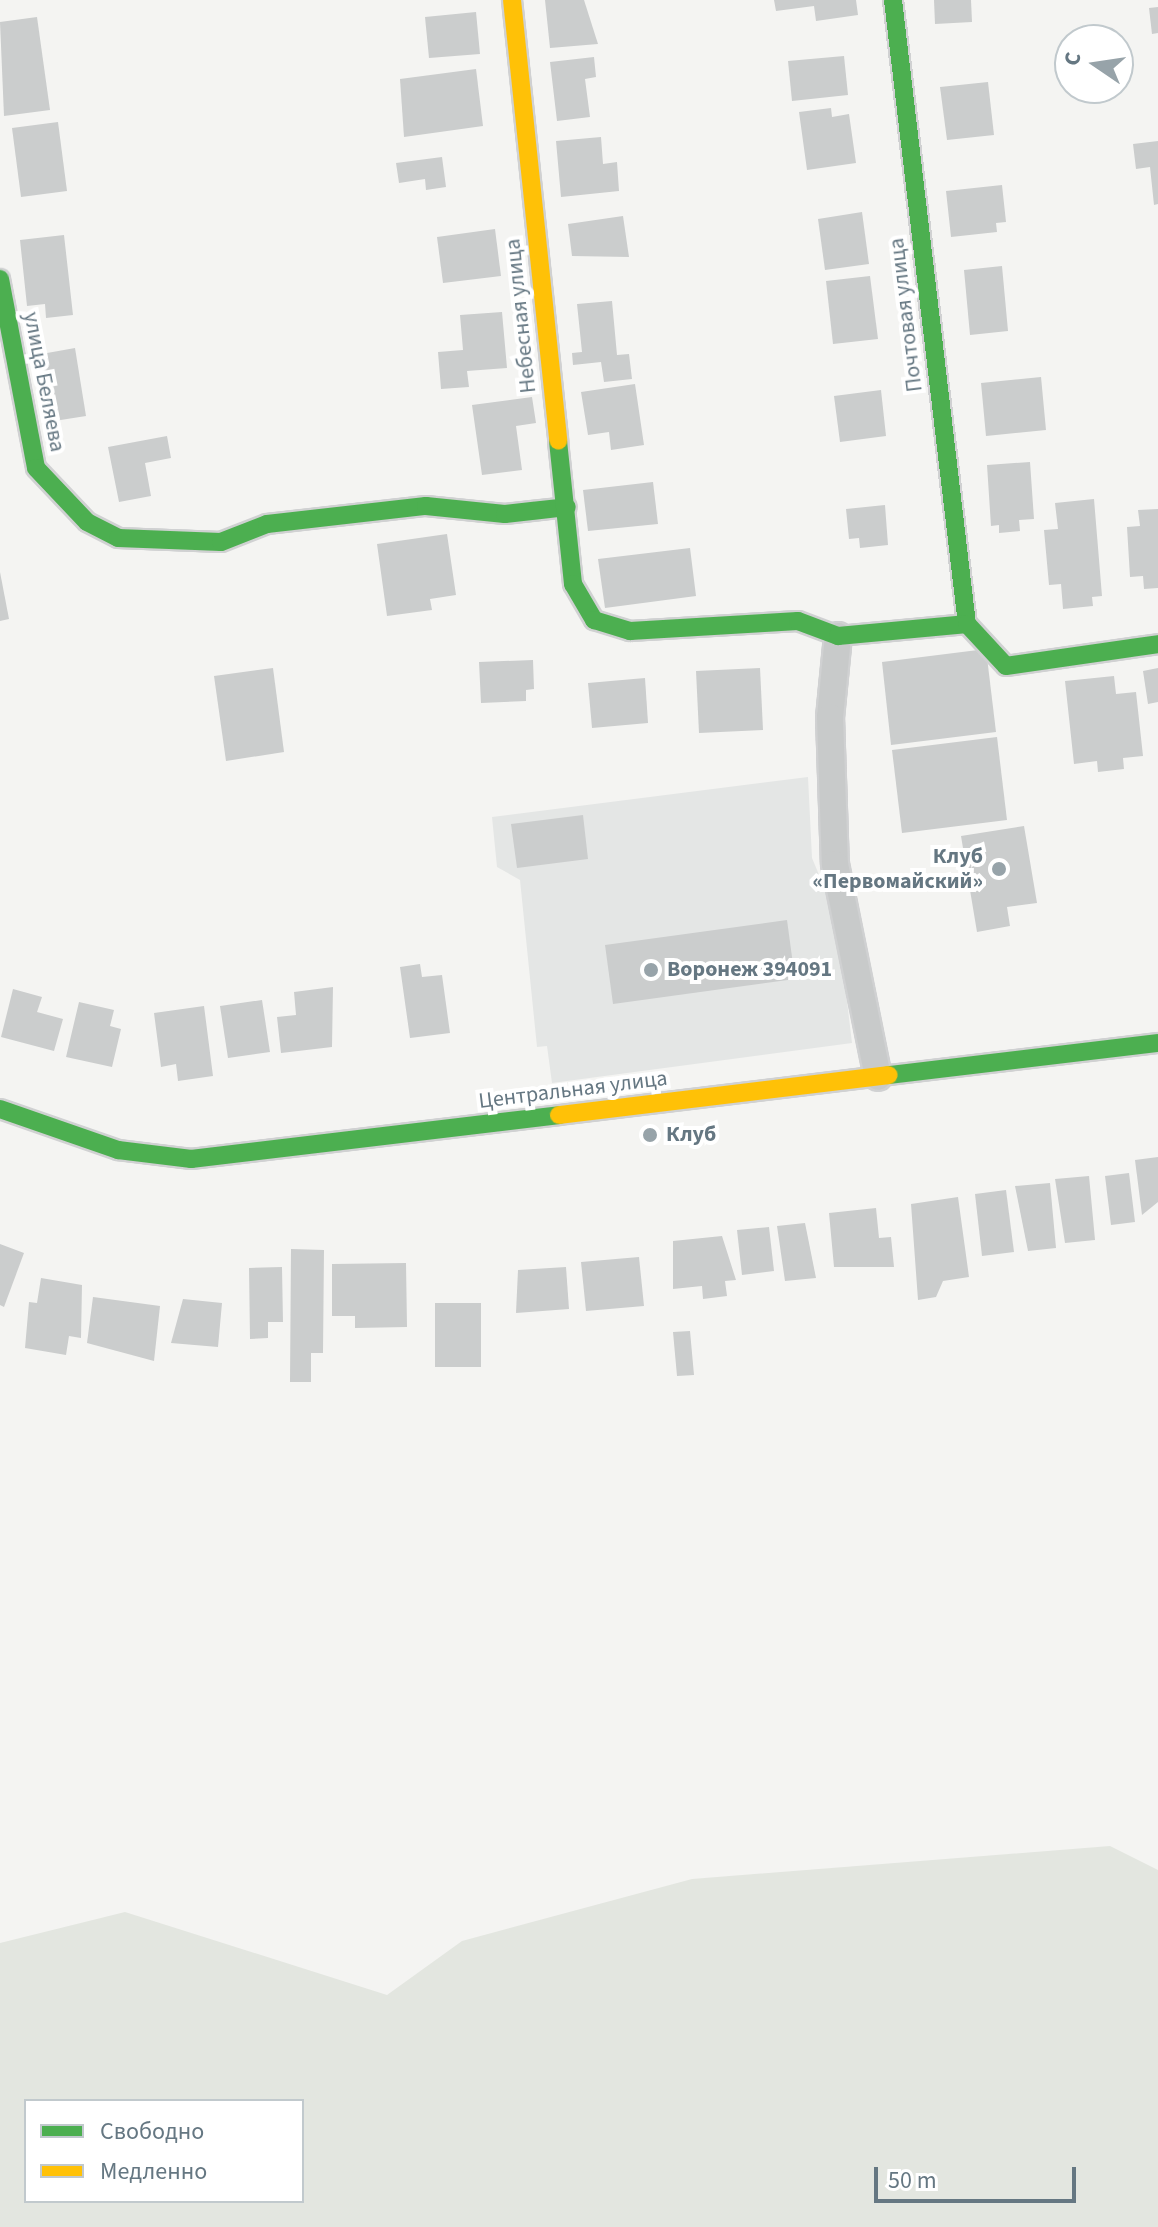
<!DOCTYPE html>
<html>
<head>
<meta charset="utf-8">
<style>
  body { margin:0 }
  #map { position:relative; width:1158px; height:2227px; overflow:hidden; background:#f4f4f2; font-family:"Source Sans 3",sans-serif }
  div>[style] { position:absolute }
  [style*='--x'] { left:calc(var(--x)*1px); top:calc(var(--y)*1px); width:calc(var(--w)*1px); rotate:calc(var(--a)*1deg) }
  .built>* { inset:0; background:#e4e6e5 }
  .green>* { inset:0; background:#e3e6e0 }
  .building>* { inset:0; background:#cbcdcd }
  .roads { filter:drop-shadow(2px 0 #d0d1d2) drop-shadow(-2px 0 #d0d1d2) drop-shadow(0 2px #d0d1d2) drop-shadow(0 -2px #d0d1d2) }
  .street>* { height:26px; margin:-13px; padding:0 13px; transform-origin:13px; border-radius:13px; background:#c8caca }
  .fast>* { height:18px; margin:-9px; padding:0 9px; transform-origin:9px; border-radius:9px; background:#4caf50 }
  .slow>* { height:18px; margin:-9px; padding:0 9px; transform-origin:9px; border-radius:9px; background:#ffc107 }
  .dots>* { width:22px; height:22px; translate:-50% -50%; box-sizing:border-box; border:4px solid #fff; border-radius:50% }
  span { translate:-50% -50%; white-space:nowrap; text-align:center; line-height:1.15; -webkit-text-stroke:8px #fff; paint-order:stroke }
  .street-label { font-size:22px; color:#657782 }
  .poi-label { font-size:22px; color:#657782; font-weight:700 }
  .right { translate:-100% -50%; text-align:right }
  .left { translate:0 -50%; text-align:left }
  .legend { position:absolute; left:24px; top:2099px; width:280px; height:104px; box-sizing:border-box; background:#fff; border:2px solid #c1c9cd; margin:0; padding:10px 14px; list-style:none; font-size:24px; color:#657782 }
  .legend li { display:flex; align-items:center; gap:16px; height:40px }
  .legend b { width:40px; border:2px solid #c1c9cd }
  .north { position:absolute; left:1054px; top:24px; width:80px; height:80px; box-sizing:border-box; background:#fff; border:2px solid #c1c9cd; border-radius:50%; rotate:283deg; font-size:22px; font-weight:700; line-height:32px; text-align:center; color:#657782 }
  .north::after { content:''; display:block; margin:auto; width:28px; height:36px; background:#97a3a9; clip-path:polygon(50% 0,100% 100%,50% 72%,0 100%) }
  .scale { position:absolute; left:874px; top:2167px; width:202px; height:36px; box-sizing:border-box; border:4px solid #657782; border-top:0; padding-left:10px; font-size:24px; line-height:28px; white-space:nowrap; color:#657782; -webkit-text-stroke:6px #fff; paint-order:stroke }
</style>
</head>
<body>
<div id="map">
  <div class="built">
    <i style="clip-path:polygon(808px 777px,812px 858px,837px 918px,852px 1043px,552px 1083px,547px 1046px,537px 1047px,520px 880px,497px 867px,492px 817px)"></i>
  </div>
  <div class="green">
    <i style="clip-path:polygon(evenodd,1110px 1846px,1158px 1870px,1158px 2227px,0 2227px,0 1943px,125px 1912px,387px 1995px,462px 1941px,692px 1879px,1110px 1846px,26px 2101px,302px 2101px,302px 2201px,26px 2201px,26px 2101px)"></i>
  </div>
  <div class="building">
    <i style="clip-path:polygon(545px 0,584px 0,598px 44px,550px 48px)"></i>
    <i style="clip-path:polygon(774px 0,856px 0,858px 15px,816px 21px,814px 6px,776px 11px)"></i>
    <i style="clip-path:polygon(934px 0,971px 0,972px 22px,935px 24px)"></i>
    <i style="clip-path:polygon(1158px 7px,1158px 33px,1152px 34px,1149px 8px)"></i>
    <i style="clip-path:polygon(476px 12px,480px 54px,429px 58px,425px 17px)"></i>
    <i style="clip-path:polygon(37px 17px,50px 110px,4px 116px,0 22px)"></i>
    <i style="clip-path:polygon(844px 56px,848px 95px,792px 101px,788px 61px)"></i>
    <i style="clip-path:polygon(594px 57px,596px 77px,585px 79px,590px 117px,557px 121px,550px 62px)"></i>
    <i style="clip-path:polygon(476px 69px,483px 126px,404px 137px,400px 79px)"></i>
    <i style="clip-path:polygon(988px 82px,994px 135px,947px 140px,940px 87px)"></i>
    <i style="clip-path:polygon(831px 108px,832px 117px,849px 114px,856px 163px,807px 170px,799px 112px)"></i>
    <i style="clip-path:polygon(58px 122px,67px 191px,21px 197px,12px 128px)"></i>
    <i style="clip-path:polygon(601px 137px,603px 164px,617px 162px,619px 191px,561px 197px,556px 141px)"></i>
    <i style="clip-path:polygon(1158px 141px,1158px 204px,1154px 205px,1150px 167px,1136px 169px,1133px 144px)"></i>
    <i style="clip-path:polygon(442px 157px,446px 187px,426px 190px,425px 179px,399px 183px,396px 163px)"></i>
    <i style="clip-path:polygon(1002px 185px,1006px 222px,996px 223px,997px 232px,951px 237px,946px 191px)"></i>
    <i style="clip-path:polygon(862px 212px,869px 264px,825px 270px,818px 219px)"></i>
    <i style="clip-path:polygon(623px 216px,629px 257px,572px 256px,568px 224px)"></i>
    <i style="clip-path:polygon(495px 229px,501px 276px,443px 283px,437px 237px)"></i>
    <i style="clip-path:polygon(64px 235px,73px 315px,46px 318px,45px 304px,27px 306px,20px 240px)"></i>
    <i style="clip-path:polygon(1002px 266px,1008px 331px,970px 335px,964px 270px)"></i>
    <i style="clip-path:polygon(870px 276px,878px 339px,833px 344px,826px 281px)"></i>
    <i style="clip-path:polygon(612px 301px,617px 355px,629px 354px,632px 379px,604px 382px,601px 362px,573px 365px,572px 353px,582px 352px,577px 304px)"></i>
    <i style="clip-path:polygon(502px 312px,507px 368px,467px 371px,469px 387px,441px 389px,438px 352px,463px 350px,460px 315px)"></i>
    <i style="clip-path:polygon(75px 348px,86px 416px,48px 422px,36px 355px)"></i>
    <i style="clip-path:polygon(1041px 377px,1046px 430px,986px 436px,981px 383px)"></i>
    <i style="clip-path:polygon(635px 384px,644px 445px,611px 450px,609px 432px,588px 435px,581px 392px)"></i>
    <i style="clip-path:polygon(881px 390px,886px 436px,840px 442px,834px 396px)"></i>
    <i style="clip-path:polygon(532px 397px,536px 423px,516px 426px,522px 470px,482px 475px,472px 405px)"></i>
    <i style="clip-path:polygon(167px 436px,171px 458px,145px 463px,151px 496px,119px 502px,108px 447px)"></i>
    <i style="clip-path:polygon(1030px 462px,1034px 519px,1019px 520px,1020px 531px,999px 533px,999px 525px,991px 526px,987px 465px)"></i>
    <i style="clip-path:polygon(653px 482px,658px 524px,588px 531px,583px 490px)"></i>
    <i style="clip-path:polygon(1094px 499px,1102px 596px,1092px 597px,1093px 606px,1063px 609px,1061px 584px,1049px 585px,1044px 530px,1058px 529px,1055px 503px)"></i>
    <i style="clip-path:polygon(885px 505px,888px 545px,860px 548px,859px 538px,849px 539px,846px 509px)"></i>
    <i style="clip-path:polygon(1158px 509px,1158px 588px,1144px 589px,1143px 576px,1130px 577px,1127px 527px,1140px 526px,1138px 510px)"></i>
    <i style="clip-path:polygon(447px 534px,456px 595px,430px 599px,432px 610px,387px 616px,377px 544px)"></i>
    <i style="clip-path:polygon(690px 548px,696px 596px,605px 608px,598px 559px)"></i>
    <i style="clip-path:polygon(0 572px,9px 619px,0 621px)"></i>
    <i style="clip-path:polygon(986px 649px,996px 732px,891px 745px,882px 662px)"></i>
    <i style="clip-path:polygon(533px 660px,534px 689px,526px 690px,526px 701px,481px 703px,479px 662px)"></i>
    <i style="clip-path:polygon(273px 668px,284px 752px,226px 761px,214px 676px)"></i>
    <i style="clip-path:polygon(760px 668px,763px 730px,699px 733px,696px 671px)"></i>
    <i style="clip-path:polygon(1158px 668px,1158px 702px,1148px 704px,1143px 671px)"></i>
    <i style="clip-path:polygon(1114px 676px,1116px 694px,1136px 692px,1143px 756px,1123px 758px,1124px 769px,1098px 772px,1097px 761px,1074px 764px,1065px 681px)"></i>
    <i style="clip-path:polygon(645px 678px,648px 723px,592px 728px,588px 683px)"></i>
    <i style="clip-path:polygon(997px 737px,1007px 820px,902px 833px,892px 750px)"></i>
    <i style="clip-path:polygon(583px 815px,588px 859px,517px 868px,511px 824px)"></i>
    <i style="clip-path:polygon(1024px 826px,1037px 903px,1007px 907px,1010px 926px,977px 932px,961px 836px)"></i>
    <i style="clip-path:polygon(787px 920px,795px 979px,613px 1004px,605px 945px)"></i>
    <i style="clip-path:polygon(420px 964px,422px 977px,442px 975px,450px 1033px,410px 1038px,400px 967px)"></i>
    <i style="clip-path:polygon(333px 987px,332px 1047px,281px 1053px,277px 1017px,296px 1015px,294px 992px)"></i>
    <i style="clip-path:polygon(13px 989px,42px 997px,37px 1012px,63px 1019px,54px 1051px,1px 1037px)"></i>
    <i style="clip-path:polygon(262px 1000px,270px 1052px,228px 1058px,220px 1006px)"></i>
    <i style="clip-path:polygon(79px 1002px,114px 1010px,110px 1026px,121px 1029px,112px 1067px,66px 1057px)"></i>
    <i style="clip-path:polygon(204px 1006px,213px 1076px,178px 1081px,176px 1064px,161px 1067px,154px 1013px)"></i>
    <i style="clip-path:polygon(1158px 1157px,1158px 1202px,1142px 1215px,1135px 1160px)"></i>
    <i style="clip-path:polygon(1129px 1173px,1135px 1222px,1111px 1225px,1105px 1176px)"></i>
    <i style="clip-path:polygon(1089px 1176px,1095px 1240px,1065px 1243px,1055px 1179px)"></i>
    <i style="clip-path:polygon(1050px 1183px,1056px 1248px,1028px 1251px,1015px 1186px)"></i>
    <i style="clip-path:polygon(1006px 1190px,1014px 1252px,982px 1256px,975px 1194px)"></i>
    <i style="clip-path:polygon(958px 1197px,969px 1277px,943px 1281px,936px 1297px,918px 1300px,911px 1204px)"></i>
    <i style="clip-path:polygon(876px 1208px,879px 1238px,891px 1237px,894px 1267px,834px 1267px,829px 1213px)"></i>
    <i style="clip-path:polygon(805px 1223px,816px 1278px,785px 1281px,777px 1226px)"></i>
    <i style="clip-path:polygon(769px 1227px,774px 1271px,742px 1275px,737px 1230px)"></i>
    <i style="clip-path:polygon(722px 1236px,736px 1280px,725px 1281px,727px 1296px,703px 1299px,702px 1286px,673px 1289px,673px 1241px)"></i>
    <i style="clip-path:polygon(0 1244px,24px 1253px,4px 1307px,0 1305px)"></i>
    <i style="clip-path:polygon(291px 1249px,324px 1250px,323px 1353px,311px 1353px,311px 1382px,290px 1382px)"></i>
    <i style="clip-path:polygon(639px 1257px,644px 1306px,586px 1311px,581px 1262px)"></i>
    <i style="clip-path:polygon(406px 1263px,407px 1327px,355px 1328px,355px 1316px,332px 1316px,332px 1264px)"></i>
    <i style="clip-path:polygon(282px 1267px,283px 1322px,268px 1322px,268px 1338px,250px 1339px,249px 1268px)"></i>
    <i style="clip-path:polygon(566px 1267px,569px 1309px,516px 1313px,518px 1270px)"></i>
    <i style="clip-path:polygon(41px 1278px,82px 1285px,81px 1338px,69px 1336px,66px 1355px,25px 1348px,29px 1302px,37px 1303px)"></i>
    <i style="clip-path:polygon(93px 1297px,160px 1306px,154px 1361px,87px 1343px)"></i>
    <i style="clip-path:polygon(183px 1299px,222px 1303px,218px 1347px,171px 1343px)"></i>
    <i style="clip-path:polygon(435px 1303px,481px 1303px,481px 1367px,435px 1367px)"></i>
    <i style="clip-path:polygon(690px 1331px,694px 1375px,677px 1376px,673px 1332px)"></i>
  </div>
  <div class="roads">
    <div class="street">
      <i style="--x:838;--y:636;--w:81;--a:95.6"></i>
      <i style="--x:830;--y:717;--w:147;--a:88.1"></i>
      <i style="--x:835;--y:864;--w:217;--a:78.6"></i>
    </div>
    <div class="fast">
      <i style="--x:893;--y:0;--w:628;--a:83.24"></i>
      <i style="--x:0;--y:279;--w:192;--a:79.2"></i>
      <i style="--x:36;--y:468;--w:74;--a:46.6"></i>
      <i style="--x:87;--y:522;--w:35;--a:27"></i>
      <i style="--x:118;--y:538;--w:103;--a:2.2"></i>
      <i style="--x:221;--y:542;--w:49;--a:-21.4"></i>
      <i style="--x:267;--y:524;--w:160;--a:-6.5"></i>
      <i style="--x:426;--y:506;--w:79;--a:5.8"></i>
      <i style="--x:505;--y:514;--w:62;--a:-6.4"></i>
      <i style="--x:558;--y:441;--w:144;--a:84"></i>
      <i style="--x:573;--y:584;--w:42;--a:59.7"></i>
      <i style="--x:594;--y:620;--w:38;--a:17"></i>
      <i style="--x:630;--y:631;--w:168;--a:-3.4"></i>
      <i style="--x:798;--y:621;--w:43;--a:20.6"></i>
      <i style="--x:838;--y:636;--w:130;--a:-5.3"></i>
      <i style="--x:967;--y:624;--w:57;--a:47.1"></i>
      <i style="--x:1006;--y:666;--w:154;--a:-8.2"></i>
      <i style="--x:889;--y:1075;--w:271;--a:-6.8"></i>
      <i style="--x:0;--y:1109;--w:125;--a:19.2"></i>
      <i style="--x:118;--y:1150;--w:74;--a:7"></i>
      <i style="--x:191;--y:1159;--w:371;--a:-6.8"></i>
    </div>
    <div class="slow">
      <i style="--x:512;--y:0;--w:443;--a:84"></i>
      <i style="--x:559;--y:1115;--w:332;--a:-6.9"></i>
    </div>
  </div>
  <div class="dots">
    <i style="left:999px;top:869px;background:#97a3a9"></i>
    <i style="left:651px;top:970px;background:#97a3a9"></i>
    <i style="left:650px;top:1135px;background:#97a3a9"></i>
  </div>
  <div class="street-label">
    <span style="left:906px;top:315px;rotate:-97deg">Почтовая улица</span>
    <span style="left:521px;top:316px;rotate:-96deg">Небесная улица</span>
    <span style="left:44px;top:382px;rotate:79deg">улица Беляева</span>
    <span style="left:573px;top:1090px;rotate:-7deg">Центральная улица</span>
  </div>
  <div class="poi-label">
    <span class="right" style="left:983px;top:869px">Клуб<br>«Первомайский»</span>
    <span class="left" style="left:667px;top:970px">Воронеж 394091</span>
    <span class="left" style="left:666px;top:1135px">Клуб</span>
  </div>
  <ul class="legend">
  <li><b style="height:10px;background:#4caf50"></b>Свободно</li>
  <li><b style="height:10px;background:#ffc107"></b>Медленно</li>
  </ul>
  <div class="north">С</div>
  <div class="scale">50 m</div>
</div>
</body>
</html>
